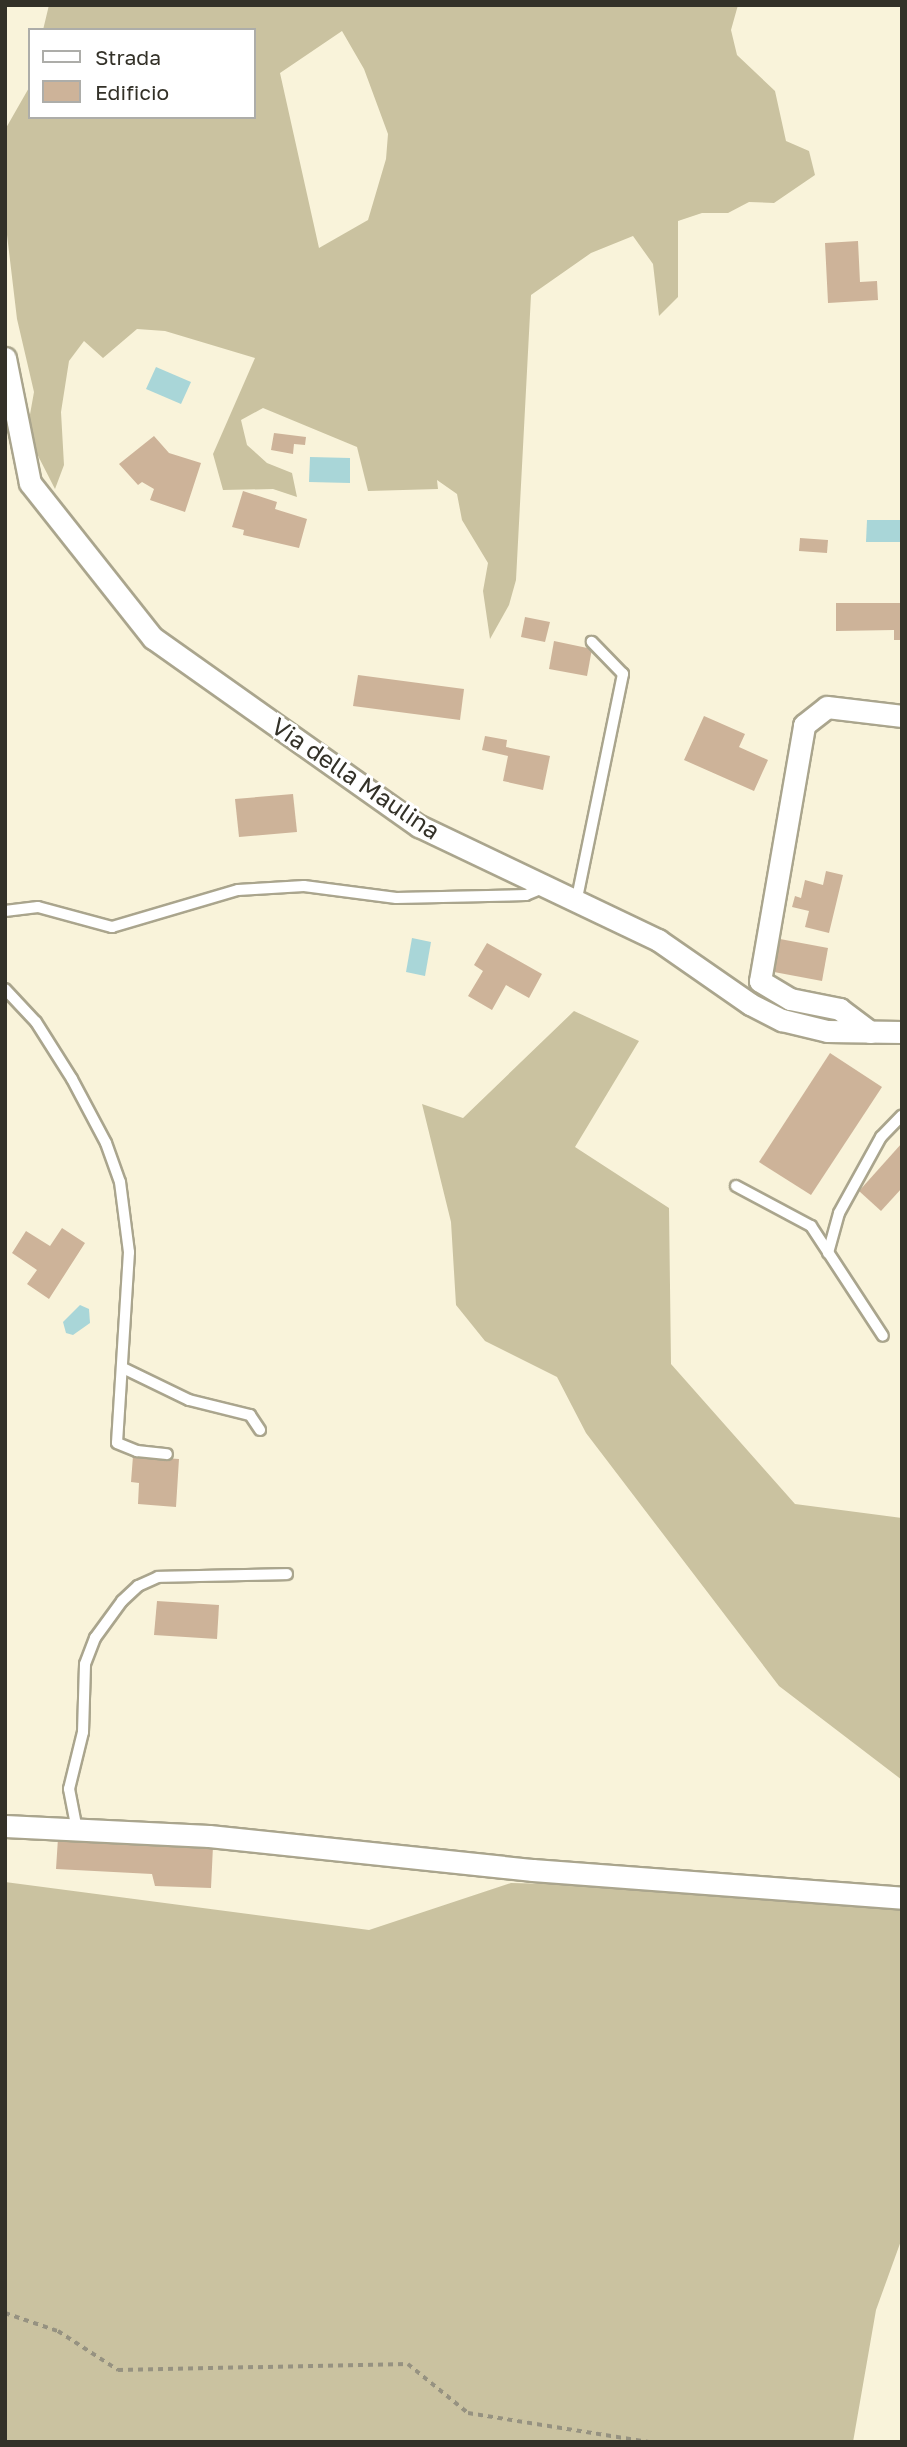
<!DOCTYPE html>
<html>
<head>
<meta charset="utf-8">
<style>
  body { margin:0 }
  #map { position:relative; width:907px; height:2447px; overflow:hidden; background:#f9f3da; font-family:"Golos Text",sans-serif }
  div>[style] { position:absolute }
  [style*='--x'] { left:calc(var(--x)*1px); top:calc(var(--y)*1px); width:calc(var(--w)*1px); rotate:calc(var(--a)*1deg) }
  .forest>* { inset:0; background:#cac2a0 }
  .water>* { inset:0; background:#a9d6d8 }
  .building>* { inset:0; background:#cdb399 }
  .path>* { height:3.5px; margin-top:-1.75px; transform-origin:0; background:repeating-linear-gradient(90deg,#969281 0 5px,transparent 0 10px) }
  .roads { filter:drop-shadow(2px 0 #aaa58d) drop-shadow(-2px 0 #aaa58d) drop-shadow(0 2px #aaa58d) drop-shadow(0 -2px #aaa58d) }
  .lane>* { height:10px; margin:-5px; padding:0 5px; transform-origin:5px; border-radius:5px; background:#fff }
  .street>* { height:21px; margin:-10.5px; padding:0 10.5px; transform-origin:10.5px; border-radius:10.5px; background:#fff }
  span { translate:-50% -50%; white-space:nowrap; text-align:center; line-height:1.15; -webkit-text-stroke:6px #fff; paint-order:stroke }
  .street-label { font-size:24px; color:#333128 }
  .frame { position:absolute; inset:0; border:7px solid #333128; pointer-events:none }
  .legend { position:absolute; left:28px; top:28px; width:228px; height:91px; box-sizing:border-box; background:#fff; border:2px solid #adada9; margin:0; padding:9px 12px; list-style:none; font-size:21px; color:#333128 }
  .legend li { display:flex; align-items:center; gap:14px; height:35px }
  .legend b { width:35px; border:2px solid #adada9 }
</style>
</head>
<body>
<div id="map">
  <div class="forest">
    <i style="clip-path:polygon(evenodd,49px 5px,738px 5px,731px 30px,737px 55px,775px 91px,786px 141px,809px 151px,815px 175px,774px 203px,749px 202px,728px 213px,702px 213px,678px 221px,678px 297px,659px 316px,653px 264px,633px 236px,591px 253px,531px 295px,516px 580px,509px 605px,490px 639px,483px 591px,488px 563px,462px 520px,457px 494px,437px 480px,438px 489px,368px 491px,357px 447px,263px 408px,241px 420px,247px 445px,267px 463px,292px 473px,297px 497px,273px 489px,223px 490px,213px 454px,255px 358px,165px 331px,137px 329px,103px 358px,84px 341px,69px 361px,61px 412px,64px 465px,55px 489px,33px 446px,29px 420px,34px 392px,17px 319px,5px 218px,6px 128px,30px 86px,30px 117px,254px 117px,254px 30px,43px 30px,49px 5px,342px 31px,364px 69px,388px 134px,386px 159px,368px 220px,319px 248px,280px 73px,342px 31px)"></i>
    <i style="clip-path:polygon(574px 1011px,639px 1041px,575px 1147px,669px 1208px,671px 1364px,795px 1504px,902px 1518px,902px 1780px,779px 1686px,586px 1433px,557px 1377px,485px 1341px,456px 1305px,451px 1222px,422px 1104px,463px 1118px)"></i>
    <i style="clip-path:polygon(5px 1882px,369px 1930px,511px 1883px,902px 1892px,902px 2238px,876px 2310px,853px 2442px,5px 2442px)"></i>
  </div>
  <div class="water">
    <i style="clip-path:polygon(156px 367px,191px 382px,181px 404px,146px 389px)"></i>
    <i style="clip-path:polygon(310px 457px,350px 458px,350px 483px,309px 482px)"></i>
    <i style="clip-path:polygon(867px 520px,902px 520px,902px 542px,866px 542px)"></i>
    <i style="clip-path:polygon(412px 938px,431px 942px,425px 976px,406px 972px)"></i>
    <i style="clip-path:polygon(80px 1305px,89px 1309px,90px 1323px,73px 1335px,66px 1333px,63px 1322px)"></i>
  </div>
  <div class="building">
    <i style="clip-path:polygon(858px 241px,860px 282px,877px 281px,878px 300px,828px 303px,825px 243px)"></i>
    <i style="clip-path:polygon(274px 433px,306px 437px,305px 445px,294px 444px,293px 454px,271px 450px)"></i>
    <i style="clip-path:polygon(154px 436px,169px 453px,201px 463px,185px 512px,150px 500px,154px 489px,142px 482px,138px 485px,119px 464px)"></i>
    <i style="clip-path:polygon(243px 491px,277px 502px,275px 509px,307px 519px,299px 548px,243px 535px,244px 530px,232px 527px)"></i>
    <i style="clip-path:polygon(800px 538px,828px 540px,827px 553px,799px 551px)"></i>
    <i style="clip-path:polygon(836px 603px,902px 603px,902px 640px,894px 640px,894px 630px,836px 631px)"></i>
    <i style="clip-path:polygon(525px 617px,550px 622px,545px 642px,521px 637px)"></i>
    <i style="clip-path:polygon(554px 641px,592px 649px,587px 676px,549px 669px)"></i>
    <i style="clip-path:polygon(358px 675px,464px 689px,460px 720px,353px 706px)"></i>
    <i style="clip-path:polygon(704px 716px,745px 734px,739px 747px,768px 760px,754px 791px,684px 760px)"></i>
    <i style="clip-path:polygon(485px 736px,507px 740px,506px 747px,550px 756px,543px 790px,503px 781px,508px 756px,482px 750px)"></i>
    <i style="clip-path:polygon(293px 794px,297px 832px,239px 837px,235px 799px)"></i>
    <i style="clip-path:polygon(826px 871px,843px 875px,829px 933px,805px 927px,809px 911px,792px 907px,795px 896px,801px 898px,805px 880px,823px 885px)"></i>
    <i style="clip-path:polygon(780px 939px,828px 948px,822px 981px,774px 972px)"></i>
    <i style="clip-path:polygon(487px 943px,542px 974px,529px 998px,506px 985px,492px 1010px,468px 996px,483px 971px,474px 965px)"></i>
    <i style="clip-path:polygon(830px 1053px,882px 1087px,811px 1195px,759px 1162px)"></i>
    <i style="clip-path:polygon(902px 1143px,902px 1188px,881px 1211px,859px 1191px)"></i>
    <i style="clip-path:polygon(62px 1228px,85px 1243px,49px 1299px,27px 1284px,37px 1270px,12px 1253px,26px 1231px,50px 1246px)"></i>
    <i style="clip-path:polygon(133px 1456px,179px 1459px,176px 1507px,138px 1504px,139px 1483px,131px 1482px)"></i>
    <i style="clip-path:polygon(157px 1601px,219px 1605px,217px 1639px,154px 1635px)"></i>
    <i style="clip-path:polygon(58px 1838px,213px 1846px,211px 1888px,155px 1886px,152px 1874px,56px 1869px)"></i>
  </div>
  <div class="path">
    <i style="--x:5;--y:2313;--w:56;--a:18.8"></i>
    <i style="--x:58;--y:2331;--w:72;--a:33"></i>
    <i style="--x:118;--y:2370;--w:290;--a:-1.2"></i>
    <i style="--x:408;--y:2364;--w:77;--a:39.2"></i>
    <i style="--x:468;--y:2413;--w:183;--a:9.1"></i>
  </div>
  <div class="roads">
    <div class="lane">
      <i style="--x:577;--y:898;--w:229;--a:-78.4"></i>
      <i style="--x:623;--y:674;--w:45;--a:-134.1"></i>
      <i style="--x:5;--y:911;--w:33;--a:-7"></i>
      <i style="--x:38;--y:907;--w:77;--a:15.1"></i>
      <i style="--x:112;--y:927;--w:131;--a:-16.4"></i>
      <i style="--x:238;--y:890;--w:66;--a:-3.5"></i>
      <i style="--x:304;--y:886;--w:93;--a:7.4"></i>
      <i style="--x:396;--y:898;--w:130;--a:-1.3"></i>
      <i style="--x:526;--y:895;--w:21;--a:-23"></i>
      <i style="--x:5;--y:989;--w:45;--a:46.8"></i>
      <i style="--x:36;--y:1022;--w:67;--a:57.7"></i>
      <i style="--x:72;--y:1079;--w:72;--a:62"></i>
      <i style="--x:106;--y:1143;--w:41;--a:70.3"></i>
      <i style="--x:120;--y:1182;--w:71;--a:82.7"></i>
      <i style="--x:129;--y:1252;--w:191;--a:93.6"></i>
      <i style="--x:117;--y:1443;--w:22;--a:22"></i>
      <i style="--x:137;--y:1451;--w:30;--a:6"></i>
      <i style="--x:736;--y:1186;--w:85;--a:28.1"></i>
      <i style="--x:811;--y:1226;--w:131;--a:56.8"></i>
      <i style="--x:828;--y:1253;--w:41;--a:-74.6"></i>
      <i style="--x:839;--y:1213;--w:87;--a:-61.1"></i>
      <i style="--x:881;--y:1137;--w:30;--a:-46"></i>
      <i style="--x:125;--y:1369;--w:71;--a:25.8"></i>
      <i style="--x:189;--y:1400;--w:63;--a:13.8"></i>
      <i style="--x:250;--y:1415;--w:18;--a:56"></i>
      <i style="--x:77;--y:1830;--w:42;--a:-101"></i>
      <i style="--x:69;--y:1789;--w:59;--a:-76.2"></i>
      <i style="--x:83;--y:1732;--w:68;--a:-88.3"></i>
      <i style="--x:85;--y:1664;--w:28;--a:-69"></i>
      <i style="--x:95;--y:1638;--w:46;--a:-53.9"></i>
      <i style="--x:122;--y:1601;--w:22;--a:-43"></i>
      <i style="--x:138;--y:1586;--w:22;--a:-24"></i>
      <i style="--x:158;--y:1577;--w:129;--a:-1.3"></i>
    </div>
    <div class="street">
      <i style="--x:5;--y:358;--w:127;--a:78.7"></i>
      <i style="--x:30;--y:483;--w:198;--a:51.6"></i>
      <i style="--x:153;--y:638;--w:326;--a:35.3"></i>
      <i style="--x:419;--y:826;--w:265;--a:25.5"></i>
      <i style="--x:658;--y:940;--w:112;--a:34.8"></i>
      <i style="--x:750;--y:1004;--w:36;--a:27"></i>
      <i style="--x:782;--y:1020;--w:46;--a:13.7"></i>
      <i style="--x:827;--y:1031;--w:75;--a:0.8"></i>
      <i style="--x:870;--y:1032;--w:38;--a:-143"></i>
      <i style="--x:840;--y:1009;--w:51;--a:-168.7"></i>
      <i style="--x:790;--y:999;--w:35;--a:-149"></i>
      <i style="--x:760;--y:981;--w:260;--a:-80.2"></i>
      <i style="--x:804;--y:725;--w:29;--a:-38"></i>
      <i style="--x:827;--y:707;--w:76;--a:6.8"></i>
      <i style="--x:5;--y:1826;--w:204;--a:2.8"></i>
      <i style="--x:209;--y:1836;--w:326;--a:6"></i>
      <i style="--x:533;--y:1870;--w:370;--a:4.3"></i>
    </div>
  </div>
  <div class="street-label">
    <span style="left:356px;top:778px;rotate:34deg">Via della Maulina</span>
  </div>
  <div class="frame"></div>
  <ul class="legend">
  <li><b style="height:9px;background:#fff"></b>Strada</li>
  <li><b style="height:19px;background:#cdb399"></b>Edificio</li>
  </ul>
</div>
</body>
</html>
